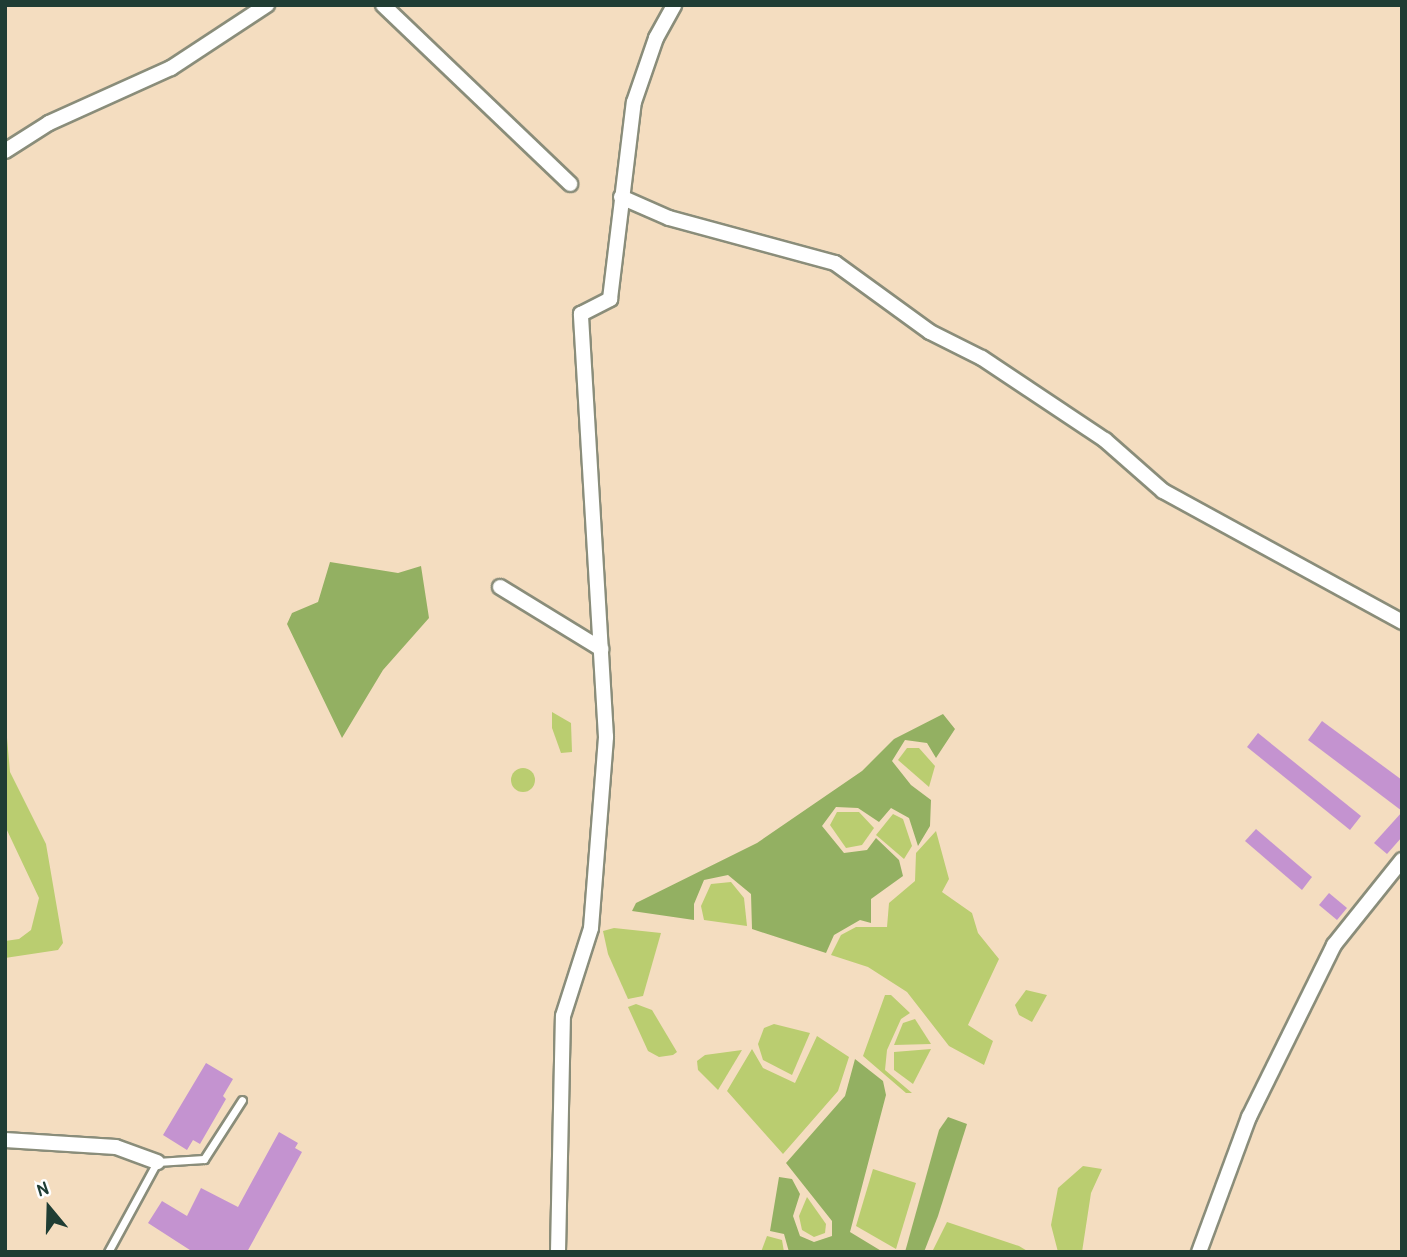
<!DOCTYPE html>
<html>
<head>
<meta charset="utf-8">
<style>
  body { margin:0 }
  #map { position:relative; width:1407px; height:1257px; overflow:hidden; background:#f4ddc0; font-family:"Patrick Hand",sans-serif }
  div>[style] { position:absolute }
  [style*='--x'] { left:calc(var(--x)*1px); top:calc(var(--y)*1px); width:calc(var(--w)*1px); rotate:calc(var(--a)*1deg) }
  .green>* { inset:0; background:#bacd70 }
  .round { border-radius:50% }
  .forest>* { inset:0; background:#93b062 }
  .building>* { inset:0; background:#c493d0 }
  .roads { filter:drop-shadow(2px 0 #8a8d7a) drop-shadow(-2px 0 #8a8d7a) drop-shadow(0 2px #8a8d7a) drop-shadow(0 -2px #8a8d7a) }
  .lane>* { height:7px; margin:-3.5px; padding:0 3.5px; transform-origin:3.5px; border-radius:3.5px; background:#fff }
  .street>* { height:14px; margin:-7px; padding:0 7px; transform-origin:7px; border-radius:7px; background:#fff }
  span { translate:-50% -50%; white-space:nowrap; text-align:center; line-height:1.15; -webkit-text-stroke:6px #fff; paint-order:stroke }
  .frame { position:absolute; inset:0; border:7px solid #1f3d34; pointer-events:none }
  .north { position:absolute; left:14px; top:1173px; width:70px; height:70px; -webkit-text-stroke:5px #fff; paint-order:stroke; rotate:341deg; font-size:19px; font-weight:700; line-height:28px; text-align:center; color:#1f3d34 }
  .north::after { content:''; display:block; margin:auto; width:24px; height:32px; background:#1f3d34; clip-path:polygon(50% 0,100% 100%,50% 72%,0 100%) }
</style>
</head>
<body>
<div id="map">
  <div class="green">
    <i style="clip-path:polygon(552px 712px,571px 723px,572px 752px,561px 753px,552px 728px)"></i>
    <i style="clip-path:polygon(5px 715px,10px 772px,46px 844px,63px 943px,58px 950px,5px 958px,5px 941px,19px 939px,31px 930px,39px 898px,5px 826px)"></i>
    <i style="clip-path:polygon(907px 748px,919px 748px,935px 766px,929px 787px,898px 760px)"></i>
    <i class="round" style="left:511px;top:768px;width:24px;height:24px"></i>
    <i style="clip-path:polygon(837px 812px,859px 812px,874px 828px,862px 845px,846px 848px,830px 825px)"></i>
    <i style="clip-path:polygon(893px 814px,903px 819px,912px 846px,904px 859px,876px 835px)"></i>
    <i style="clip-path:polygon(936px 831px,949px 879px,942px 892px,972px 913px,978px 933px,999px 959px,968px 1025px,993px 1041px,984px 1065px,949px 1046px,907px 992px,868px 967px,831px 955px,841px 935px,856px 927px,887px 927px,889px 903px,915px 881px,916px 853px)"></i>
    <i style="clip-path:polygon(731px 882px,744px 898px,747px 926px,704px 920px,701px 906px,711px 884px)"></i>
    <i style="clip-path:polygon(614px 928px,661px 933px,643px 996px,628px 999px,608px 954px,603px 931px)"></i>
    <i style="clip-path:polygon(1026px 990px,1047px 995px,1032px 1022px,1019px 1015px,1015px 1005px)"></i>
    <i style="clip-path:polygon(885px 995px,891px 995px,910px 1013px,901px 1019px,887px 1050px,885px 1070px,912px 1093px,906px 1093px,863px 1056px)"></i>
    <i style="clip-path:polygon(636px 1004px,652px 1010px,677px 1052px,673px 1055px,659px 1057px,648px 1051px,628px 1007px)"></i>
    <i style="clip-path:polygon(915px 1019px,931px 1044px,894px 1045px,903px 1023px)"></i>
    <i style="clip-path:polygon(774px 1024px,810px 1033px,792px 1075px,763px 1060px,758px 1044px,764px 1028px)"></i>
    <i style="clip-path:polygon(817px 1036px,849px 1057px,838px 1091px,783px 1154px,727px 1091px,752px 1049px,763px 1068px,795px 1083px)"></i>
    <i style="clip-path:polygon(931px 1049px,913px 1084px,894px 1070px,894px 1052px)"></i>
    <i style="clip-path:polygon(742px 1050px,718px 1090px,698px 1070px,697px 1061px,705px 1055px)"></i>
    <i style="clip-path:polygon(1083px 1166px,1102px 1169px,1091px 1193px,1082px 1252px,1058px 1252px,1051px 1225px,1058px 1188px)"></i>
    <i style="clip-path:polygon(873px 1169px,916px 1183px,896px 1249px,856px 1226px)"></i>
    <i style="clip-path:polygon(807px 1197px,826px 1224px,825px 1233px,814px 1237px,802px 1230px,799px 1216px)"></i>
    <i style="clip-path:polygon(947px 1222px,1019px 1246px,1029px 1252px,932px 1252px)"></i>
    <i style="clip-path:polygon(767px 1236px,782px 1240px,784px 1252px,761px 1252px)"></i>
  </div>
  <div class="forest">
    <i style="clip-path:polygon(330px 562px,398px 573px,421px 566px,429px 618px,383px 670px,342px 738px,287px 624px,292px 613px,318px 602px)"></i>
    <i style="clip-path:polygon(943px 714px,955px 729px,936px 758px,927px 743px,905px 740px,892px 761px,911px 785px,931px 800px,930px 826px,918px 846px,909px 818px,891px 808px,879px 822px,858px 808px,836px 807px,822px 826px,844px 853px,867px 850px,876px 838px,899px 860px,903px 876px,871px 899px,871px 923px,860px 920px,834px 935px,826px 953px,752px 929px,751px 894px,728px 875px,704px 880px,694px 904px,694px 920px,632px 911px,636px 903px,757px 843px,862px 771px,894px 739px)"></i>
    <i style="clip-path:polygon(855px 1059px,883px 1081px,886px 1095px,850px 1232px,883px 1252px,789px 1252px,784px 1234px,770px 1231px,779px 1177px,792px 1179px,800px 1194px,793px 1216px,800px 1236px,814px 1242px,832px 1236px,832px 1221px,786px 1163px,845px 1096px)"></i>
    <i style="clip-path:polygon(948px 1117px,967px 1124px,938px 1216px,924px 1252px,905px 1252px,939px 1130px)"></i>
  </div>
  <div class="building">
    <i style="clip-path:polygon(1322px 721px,1402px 780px,1402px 811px,1308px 740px)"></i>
    <i style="clip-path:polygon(1258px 733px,1361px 816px,1350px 830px,1247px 747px)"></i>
    <i style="clip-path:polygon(1402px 812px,1402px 837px,1387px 854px,1374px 843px)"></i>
    <i style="clip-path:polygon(1256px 829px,1312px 877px,1302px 890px,1245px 841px)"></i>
    <i style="clip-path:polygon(1329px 893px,1347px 908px,1337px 920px,1319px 905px)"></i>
    <i style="clip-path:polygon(206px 1063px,233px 1079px,223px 1096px,226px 1099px,200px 1144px,193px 1140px,187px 1150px,163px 1135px)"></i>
    <i style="clip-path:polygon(279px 1132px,298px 1143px,295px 1148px,302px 1152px,247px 1252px,193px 1252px,148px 1223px,162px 1201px,187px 1216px,201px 1188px,238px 1207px)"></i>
  </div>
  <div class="roads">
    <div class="lane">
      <i style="--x:108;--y:1252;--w:102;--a:-61.4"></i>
      <i style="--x:157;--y:1162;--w:47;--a:-3.7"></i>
      <i style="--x:204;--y:1159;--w:70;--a:-57.2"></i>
    </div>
    <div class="street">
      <i style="--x:383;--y:5;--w:259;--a:43.7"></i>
      <i style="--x:5;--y:151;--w:52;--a:-32.5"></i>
      <i style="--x:49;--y:123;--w:134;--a:-24.3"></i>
      <i style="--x:171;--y:68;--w:115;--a:-33.3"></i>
      <i style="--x:621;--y:197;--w:52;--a:23.6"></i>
      <i style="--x:669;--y:218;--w:172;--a:15.2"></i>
      <i style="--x:835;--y:263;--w:117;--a:36"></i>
      <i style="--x:930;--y:332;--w:58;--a:26.6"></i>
      <i style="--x:982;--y:358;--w:148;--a:33.7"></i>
      <i style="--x:1105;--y:440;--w:77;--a:41.3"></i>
      <i style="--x:1163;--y:491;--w:273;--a:28.7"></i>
      <i style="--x:500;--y:587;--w:119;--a:31.5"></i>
      <i style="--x:5;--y:1140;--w:111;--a:3.6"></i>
      <i style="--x:116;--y:1147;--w:44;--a:20.1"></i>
      <i style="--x:558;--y:1252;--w:236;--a:-88.8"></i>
      <i style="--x:563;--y:1016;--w:92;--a:-72.3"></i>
      <i style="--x:591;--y:928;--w:192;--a:-85.5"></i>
      <i style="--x:606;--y:737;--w:424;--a:-93.4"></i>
      <i style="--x:581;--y:314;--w:33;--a:-27"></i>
      <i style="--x:610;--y:299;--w:198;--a:-83.1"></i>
      <i style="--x:634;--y:102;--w:68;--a:-71"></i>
      <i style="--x:656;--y:38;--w:38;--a:-61"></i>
      <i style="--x:1199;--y:1252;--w:144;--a:-69.7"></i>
      <i style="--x:1249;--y:1117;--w:192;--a:-63.7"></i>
      <i style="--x:1334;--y:945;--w:109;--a:-51.3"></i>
    </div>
  </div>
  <div class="frame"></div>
  <div class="north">N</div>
</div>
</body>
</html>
